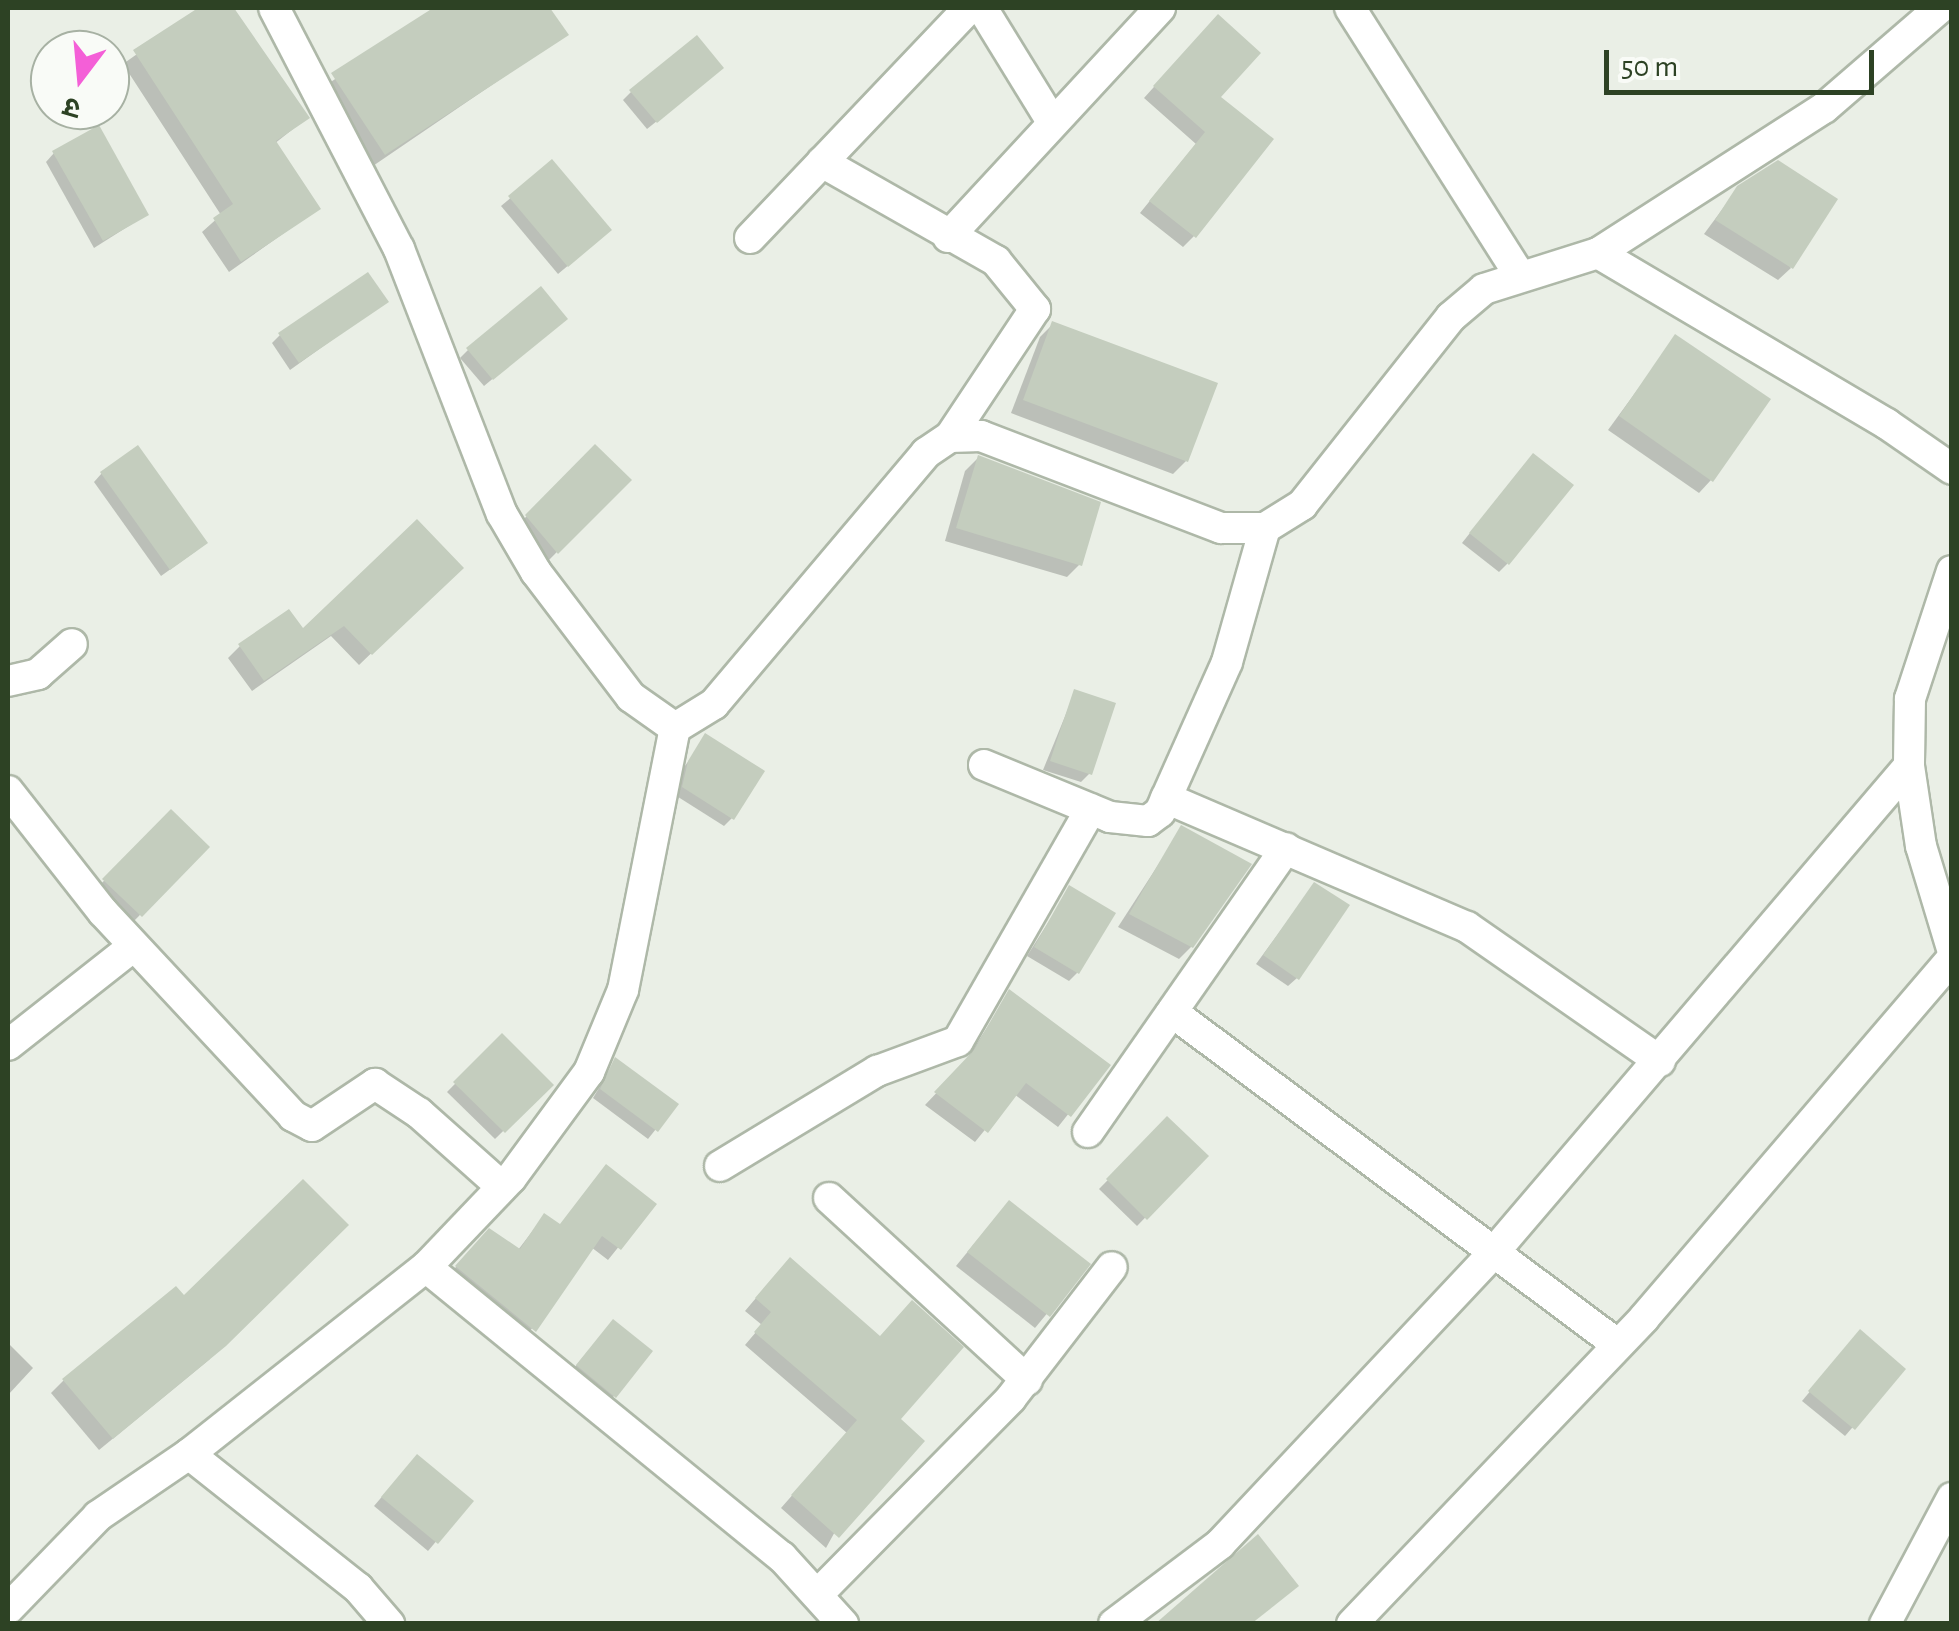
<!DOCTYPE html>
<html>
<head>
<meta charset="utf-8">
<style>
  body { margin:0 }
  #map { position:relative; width:1959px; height:1631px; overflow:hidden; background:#eaefe6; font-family:"Alegreya Sans","Noto Sans Devanagari",sans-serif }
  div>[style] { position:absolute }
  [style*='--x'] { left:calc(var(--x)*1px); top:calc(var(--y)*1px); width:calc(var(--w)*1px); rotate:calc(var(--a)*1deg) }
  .shadow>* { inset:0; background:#0003 }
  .building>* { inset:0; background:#c4cdbe }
  .roads { filter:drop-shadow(2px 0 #aeb8a8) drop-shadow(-2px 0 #aeb8a8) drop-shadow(0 2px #aeb8a8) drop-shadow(0 -2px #aeb8a8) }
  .street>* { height:30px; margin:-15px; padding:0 15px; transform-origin:15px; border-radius:15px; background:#fff }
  span { translate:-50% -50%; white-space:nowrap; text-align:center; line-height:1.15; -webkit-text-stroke:8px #f9fbf7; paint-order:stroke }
  .frame { position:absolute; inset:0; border:10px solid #2d4224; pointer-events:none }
  .north { position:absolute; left:30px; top:30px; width:100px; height:100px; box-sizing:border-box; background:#f9fbf7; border:2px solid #a7b1a3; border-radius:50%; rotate:196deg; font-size:28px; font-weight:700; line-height:40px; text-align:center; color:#2d4224 }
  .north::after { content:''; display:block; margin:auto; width:35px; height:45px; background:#f45fd7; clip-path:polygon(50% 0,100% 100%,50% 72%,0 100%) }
  .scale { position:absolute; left:1604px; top:50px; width:270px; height:45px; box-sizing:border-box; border:5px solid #2d4224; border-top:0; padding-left:12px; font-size:30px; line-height:35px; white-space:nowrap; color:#2d4224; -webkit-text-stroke:8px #f9fbf7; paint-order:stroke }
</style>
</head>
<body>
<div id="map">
  <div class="shadow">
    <i style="clip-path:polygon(202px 8px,231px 8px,307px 118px,274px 144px,318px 209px,229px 272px,202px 232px,221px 215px,123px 64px)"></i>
    <i style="clip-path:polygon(437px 8px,547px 8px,565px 35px,367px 170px,315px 93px)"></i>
    <i style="clip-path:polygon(1207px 28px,1218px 97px,1194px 236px,1183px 247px,1140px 213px,1196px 144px,1144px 98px)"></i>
    <i style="clip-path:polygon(713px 76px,647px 129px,623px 100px,631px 92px)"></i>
    <i style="clip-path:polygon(54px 153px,146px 215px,94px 248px,46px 162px)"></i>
    <i style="clip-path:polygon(552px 163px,601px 238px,558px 274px,501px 206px)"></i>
    <i style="clip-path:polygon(1738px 188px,1791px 268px,1778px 280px,1704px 234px)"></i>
    <i style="clip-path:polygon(385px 302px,290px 370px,272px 343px,280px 335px)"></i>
    <i style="clip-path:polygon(1053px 324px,1186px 461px,1173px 474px,1011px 413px,1040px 337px)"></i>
    <i style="clip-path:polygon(556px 326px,484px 386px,460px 358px,468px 350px)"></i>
    <i style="clip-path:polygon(1676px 337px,1711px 480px,1699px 493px,1608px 430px)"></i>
    <i style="clip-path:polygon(595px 447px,628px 480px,549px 560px,518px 525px)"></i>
    <i style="clip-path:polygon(978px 458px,1080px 564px,1067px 577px,945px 541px,965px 471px)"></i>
    <i style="clip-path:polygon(1525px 464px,1507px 564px,1499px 572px,1462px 543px)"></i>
    <i style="clip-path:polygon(102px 473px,196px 551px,161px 576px,94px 482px)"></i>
    <i style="clip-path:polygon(460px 568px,359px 665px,331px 636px,252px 691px,228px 658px,240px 646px,302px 632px)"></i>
    <i style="clip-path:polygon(1075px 692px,1089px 774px,1081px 782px,1043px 770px)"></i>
    <i style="clip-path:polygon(703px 742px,732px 818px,724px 826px,675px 795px,681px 771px)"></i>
    <i style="clip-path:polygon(171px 812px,207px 847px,132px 923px,96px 889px)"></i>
    <i style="clip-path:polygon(1182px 828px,1192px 946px,1179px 959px,1118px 927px)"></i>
    <i style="clip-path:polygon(1314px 885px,1297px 978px,1288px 986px,1256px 964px)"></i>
    <i style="clip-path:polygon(1070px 888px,1077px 973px,1069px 981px,1027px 956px)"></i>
    <i style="clip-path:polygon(1010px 992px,1107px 1065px,1058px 1127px,1014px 1094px,975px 1142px,925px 1105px,963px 1065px)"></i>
    <i style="clip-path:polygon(502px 1036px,550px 1085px,495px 1139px,447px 1092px)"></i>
    <i style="clip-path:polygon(616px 1060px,675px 1105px,648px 1139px,593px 1098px)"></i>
    <i style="clip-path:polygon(1167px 1120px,1205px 1156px,1137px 1226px,1099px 1189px)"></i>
    <i style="clip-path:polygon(653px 1204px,608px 1260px,591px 1247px,522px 1342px,445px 1279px,478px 1243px,518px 1250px,544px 1216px,559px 1226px)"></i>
    <i style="clip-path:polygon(997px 1216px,1088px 1264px,1035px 1328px,956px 1266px)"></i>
    <i style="clip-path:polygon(778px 1272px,897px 1419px,826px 1548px,781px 1508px,847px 1433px,745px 1345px,762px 1325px,745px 1311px)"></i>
    <i style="clip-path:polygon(605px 1331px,614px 1396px,606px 1404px,569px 1374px)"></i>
    <i style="clip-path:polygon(1852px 1341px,1903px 1369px,1845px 1436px,1802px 1401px)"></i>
    <i style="clip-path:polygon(8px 1343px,33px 1368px,8px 1395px)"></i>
    <i style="clip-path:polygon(210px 1359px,99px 1450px,51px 1393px,64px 1380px)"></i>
    <i style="clip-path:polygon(409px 1465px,470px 1501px,428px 1551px,374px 1506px)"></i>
  </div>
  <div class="building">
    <i style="clip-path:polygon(198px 8px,234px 8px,310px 118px,276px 141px,321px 209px,241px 262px,213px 218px,233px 204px,133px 50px)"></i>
    <i style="clip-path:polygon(433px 8px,550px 8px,569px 35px,385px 155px,331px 73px)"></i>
    <i style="clip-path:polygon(1218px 14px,1261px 53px,1221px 97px,1274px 139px,1196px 238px,1149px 201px,1205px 132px,1153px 86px)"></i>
    <i style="clip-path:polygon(697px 35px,724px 68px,657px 123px,629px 90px)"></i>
    <i style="clip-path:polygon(99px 125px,149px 215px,103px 241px,52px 151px)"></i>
    <i style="clip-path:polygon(552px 159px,612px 230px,568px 267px,508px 196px)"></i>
    <i style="clip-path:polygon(1778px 160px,1838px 199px,1793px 269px,1715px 220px,1737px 186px)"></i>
    <i style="clip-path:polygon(368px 272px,389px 302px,299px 363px,278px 333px)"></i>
    <i style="clip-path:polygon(541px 286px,568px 319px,493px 380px,466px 348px)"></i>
    <i style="clip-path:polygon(1052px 321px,1218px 383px,1188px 462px,1023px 400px)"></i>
    <i style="clip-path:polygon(1675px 334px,1771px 399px,1713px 482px,1619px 416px)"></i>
    <i style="clip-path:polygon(595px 444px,632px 480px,558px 554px,525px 515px)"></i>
    <i style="clip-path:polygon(138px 445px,208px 543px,170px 570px,100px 472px)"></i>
    <i style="clip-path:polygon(1533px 453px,1574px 485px,1509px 565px,1469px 533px)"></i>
    <i style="clip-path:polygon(978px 455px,1101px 502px,1082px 566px,956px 528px)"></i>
    <i style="clip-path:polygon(417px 519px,464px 568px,372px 655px,344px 626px,264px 681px,238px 644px,289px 609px,303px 628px)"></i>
    <i style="clip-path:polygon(1074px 689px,1116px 703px,1092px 775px,1050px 761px)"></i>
    <i style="clip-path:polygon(705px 733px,765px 771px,734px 820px,682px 787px,688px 761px)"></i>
    <i style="clip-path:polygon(171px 809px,210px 847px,142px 917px,102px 879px)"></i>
    <i style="clip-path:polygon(1181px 825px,1252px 864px,1193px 948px,1129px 914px)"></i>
    <i style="clip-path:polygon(1314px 882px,1350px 905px,1299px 980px,1263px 955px)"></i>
    <i style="clip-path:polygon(1069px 885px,1116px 913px,1079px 974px,1034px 947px)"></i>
    <i style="clip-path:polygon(1009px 989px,1111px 1065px,1071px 1117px,1026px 1083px,988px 1133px,934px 1092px,974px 1050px)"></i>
    <i style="clip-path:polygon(502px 1033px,554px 1085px,505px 1133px,453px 1082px)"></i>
    <i style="clip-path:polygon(615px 1057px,679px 1104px,658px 1132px,600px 1089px)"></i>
    <i style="clip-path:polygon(1167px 1116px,1209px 1156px,1147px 1220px,1106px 1179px)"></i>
    <i style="clip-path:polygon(606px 1164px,657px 1204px,621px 1250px,602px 1236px,536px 1332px,455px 1266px,489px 1228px,520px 1249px,544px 1213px,560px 1224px)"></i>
    <i style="clip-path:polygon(303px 1179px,349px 1225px,226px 1346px,113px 1439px,62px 1379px,176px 1286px,184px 1295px)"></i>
    <i style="clip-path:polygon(1009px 1200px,1091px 1264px,1050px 1317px,967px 1252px)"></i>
    <i style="clip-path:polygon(790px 1257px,880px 1336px,912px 1300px,964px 1347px,901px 1419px,925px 1441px,839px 1538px,791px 1495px,857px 1420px,754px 1332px,771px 1312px,755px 1298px)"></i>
    <i style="clip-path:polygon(613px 1319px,653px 1351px,616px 1398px,576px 1365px)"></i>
    <i style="clip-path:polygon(1860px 1329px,1906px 1369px,1855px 1430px,1808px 1391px)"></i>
    <i style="clip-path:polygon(417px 1454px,474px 1501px,438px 1544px,381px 1497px)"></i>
    <i style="clip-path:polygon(1258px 1534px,1299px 1586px,1251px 1624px,1155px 1624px)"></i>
  </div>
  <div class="roads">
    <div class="street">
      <i style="--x:274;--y:8;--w:271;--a:62.6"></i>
      <i style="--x:399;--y:249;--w:284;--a:68.8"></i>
      <i style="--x:502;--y:514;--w:67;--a:59.6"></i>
      <i style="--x:536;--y:572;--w:157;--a:52.8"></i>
      <i style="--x:631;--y:697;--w:54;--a:35.2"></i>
      <i style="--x:675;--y:728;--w:46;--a:-31.6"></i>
      <i style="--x:714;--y:704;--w:329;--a:-49.8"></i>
      <i style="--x:926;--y:453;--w:29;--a:-34"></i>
      <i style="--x:950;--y:437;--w:31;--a:-2"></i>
      <i style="--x:981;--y:436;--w:257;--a:21"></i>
      <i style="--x:1221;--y:528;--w:44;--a:0"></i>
      <i style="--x:1265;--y:528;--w:44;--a:-31.9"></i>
      <i style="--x:1302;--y:505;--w:240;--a:-51.6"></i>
      <i style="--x:1451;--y:317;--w:43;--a:-40.3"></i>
      <i style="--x:1484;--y:289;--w:120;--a:-17.5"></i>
      <i style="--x:1598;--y:253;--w:269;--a:-32.7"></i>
      <i style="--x:1824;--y:108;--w:153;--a:-40.8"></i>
      <i style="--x:982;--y:8;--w:134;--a:58.4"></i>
      <i style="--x:1350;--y:8;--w:314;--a:57.6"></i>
      <i style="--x:822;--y:162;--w:200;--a:29.6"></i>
      <i style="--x:996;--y:261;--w:62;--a:50.9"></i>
      <i style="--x:1035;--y:309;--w:154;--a:123.6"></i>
      <i style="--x:948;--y:237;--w:312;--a:-47.2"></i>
      <i style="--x:750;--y:238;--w:318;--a:-46.4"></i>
      <i style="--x:1598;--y:253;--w:336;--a:30.6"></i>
      <i style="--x:1887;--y:424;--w:79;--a:34.7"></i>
      <i style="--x:1952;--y:571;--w:135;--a:108.2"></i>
      <i style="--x:1910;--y:699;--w:67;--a:90.9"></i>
      <i style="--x:1909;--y:766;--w:81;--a:81.5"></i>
      <i style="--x:1921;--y:846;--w:108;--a:73.2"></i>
      <i style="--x:8;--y:681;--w:31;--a:-13"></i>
      <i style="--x:38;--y:674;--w:45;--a:-41.4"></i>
      <i style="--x:984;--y:765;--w:136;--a:22.4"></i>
      <i style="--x:1110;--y:817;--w:38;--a:6"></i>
      <i style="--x:1148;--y:821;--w:15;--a:-37"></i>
      <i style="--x:1160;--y:812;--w:164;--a:-65.9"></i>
      <i style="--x:1227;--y:662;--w:139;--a:-74.2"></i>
      <i style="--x:8;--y:791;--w:154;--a:51.9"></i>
      <i style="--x:103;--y:912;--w:279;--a:47"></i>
      <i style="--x:293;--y:1116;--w:21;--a:28"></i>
      <i style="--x:312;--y:1126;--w:76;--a:-33.7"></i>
      <i style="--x:375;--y:1084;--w:53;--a:33.4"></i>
      <i style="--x:419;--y:1113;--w:111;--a:41.7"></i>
      <i style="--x:1166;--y:798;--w:327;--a:23.2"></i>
      <i style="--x:1467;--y:927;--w:235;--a:34.8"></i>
      <i style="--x:1172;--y:1012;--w:555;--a:36.73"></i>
      <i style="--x:8;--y:1045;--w:160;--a:-38.2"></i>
      <i style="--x:1088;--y:1132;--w:346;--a:-55.1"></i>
      <i style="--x:720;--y:1166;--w:184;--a:-31.2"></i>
      <i style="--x:877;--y:1071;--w:86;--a:-20.3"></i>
      <i style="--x:958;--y:1041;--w:267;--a:-60.2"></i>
      <i style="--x:829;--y:1198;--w:269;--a:42.6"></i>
      <i style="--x:426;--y:1267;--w:459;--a:39.2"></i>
      <i style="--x:782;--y:1557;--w:91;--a:47.7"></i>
      <i style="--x:189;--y:1454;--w:216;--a:38.4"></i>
      <i style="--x:358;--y:1588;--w:48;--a:49.3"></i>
      <i style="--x:818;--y:1594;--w:275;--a:-45.4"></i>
      <i style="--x:1011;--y:1398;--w:165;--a:-52.4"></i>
      <i style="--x:8;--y:1609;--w:129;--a:-45.9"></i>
      <i style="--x:98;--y:1516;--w:110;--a:-34.3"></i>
      <i style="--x:189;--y:1454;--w:302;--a:-38.3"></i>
      <i style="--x:426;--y:1267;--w:123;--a:-46.3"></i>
      <i style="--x:511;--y:1178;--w:132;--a:-53.7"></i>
      <i style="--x:589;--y:1072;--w:89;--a:-67.5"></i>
      <i style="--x:623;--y:990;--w:267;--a:-78.8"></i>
      <i style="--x:1114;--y:1624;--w:133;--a:-37"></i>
      <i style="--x:1220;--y:1544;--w:400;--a:-46.8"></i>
      <i style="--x:1494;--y:1252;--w:639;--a:-49.51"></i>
      <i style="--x:1352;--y:1624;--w:423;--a:-46.3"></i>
      <i style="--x:1644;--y:1318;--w:473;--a:-49.4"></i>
      <i style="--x:1885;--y:1624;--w:143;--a:-62"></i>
    </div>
  </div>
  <div class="frame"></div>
  <div class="north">उ</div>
  <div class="scale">50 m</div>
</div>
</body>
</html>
